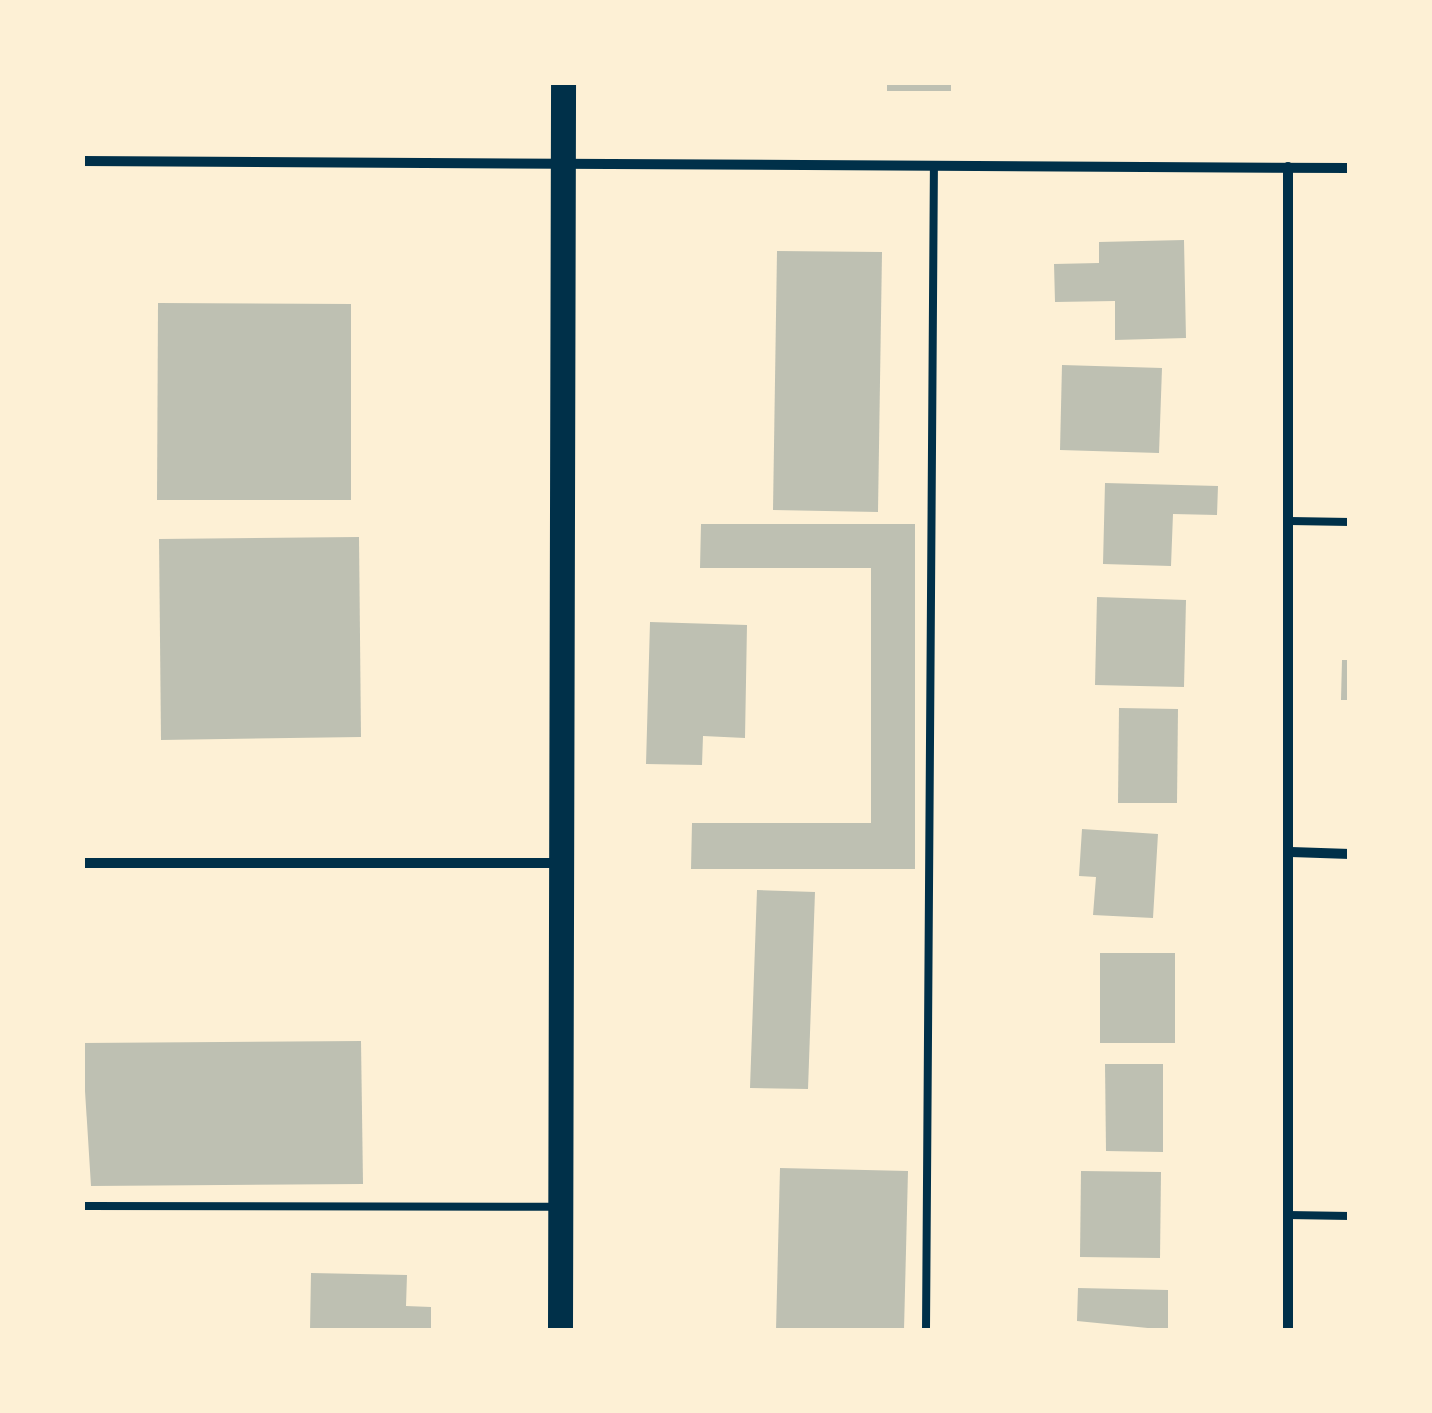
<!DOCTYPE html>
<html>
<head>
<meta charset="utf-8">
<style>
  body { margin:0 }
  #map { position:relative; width:1432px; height:1413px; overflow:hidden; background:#fdf0d5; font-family:"Source Serif 4",serif }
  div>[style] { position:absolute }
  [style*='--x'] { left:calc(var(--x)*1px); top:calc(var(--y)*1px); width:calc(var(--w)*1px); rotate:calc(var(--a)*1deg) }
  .building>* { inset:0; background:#bec0b2 }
  .service>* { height:8px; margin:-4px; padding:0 4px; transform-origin:4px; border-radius:4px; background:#003049 }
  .minor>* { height:10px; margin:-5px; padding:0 5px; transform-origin:5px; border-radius:5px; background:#003049 }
  .primary>* { height:25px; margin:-12.5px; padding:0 12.5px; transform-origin:12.5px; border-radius:12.5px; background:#003049 }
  span { translate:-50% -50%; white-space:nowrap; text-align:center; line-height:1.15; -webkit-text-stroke:10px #fdf0d5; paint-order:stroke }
  .frame { position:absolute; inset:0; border:85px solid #fdf0d5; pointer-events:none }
</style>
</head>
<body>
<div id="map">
  <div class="building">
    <i style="clip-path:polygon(887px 82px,951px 82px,951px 91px,887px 91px)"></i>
    <i style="clip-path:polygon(1184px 240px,1186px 338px,1115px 340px,1115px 301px,1055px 302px,1054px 264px,1099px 263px,1099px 242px)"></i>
    <i style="clip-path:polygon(777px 251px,882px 252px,878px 512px,773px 510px)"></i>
    <i style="clip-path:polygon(158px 303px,351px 304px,351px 500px,157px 500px)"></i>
    <i style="clip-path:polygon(1062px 365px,1162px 368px,1159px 453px,1060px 450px)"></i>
    <i style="clip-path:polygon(1105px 483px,1218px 486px,1217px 515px,1173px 514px,1171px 566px,1103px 564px)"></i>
    <i style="clip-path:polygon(701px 524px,915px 524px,915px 869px,691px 869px,692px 823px,871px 823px,871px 568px,700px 568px)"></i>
    <i style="clip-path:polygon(359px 537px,361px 737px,161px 740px,159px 539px)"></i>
    <i style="clip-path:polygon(1097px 597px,1186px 600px,1184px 687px,1095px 685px)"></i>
    <i style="clip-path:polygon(650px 622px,747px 625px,745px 738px,703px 736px,702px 765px,646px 764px)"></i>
    <i style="clip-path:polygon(1342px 660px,1350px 660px,1350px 700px,1341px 700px)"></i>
    <i style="clip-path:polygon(1119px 708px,1178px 709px,1177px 803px,1118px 803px)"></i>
    <i style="clip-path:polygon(1082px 829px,1158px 834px,1153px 918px,1093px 915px,1096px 877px,1079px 876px)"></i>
    <i style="clip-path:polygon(757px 890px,815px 892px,808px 1089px,750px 1088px)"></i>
    <i style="clip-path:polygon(1100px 953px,1175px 953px,1175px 1043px,1100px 1043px)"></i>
    <i style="clip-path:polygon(361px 1041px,363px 1184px,91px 1186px,82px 1043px)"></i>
    <i style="clip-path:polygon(1105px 1064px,1163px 1064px,1163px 1152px,1106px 1151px)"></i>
    <i style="clip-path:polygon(780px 1168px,908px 1171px,904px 1330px,776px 1330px)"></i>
    <i style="clip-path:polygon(1081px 1171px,1161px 1172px,1160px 1258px,1080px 1257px)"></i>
    <i style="clip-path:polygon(311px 1273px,407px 1275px,406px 1306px,431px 1307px,431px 1330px,310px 1330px)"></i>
    <i style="clip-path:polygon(1078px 1288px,1168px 1290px,1168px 1330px,1077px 1321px)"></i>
  </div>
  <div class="service">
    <i style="--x:1290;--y:521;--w:60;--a:1"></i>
    <i style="--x:82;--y:1206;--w:476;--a:0.1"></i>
    <i style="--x:1288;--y:1215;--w:62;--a:0.9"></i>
    <i style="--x:926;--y:1330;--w:1165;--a:-89.61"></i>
  </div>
  <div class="minor">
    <i style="--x:82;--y:161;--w:1268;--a:0.32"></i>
    <i style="--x:1291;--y:852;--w:59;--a:1.9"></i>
    <i style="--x:82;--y:863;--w:478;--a:0"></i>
    <i style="--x:1288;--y:1330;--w:1163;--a:-90"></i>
  </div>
  <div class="primary">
    <i style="--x:560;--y:1330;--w:1248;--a:-89.86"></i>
  </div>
  <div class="frame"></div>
</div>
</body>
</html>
